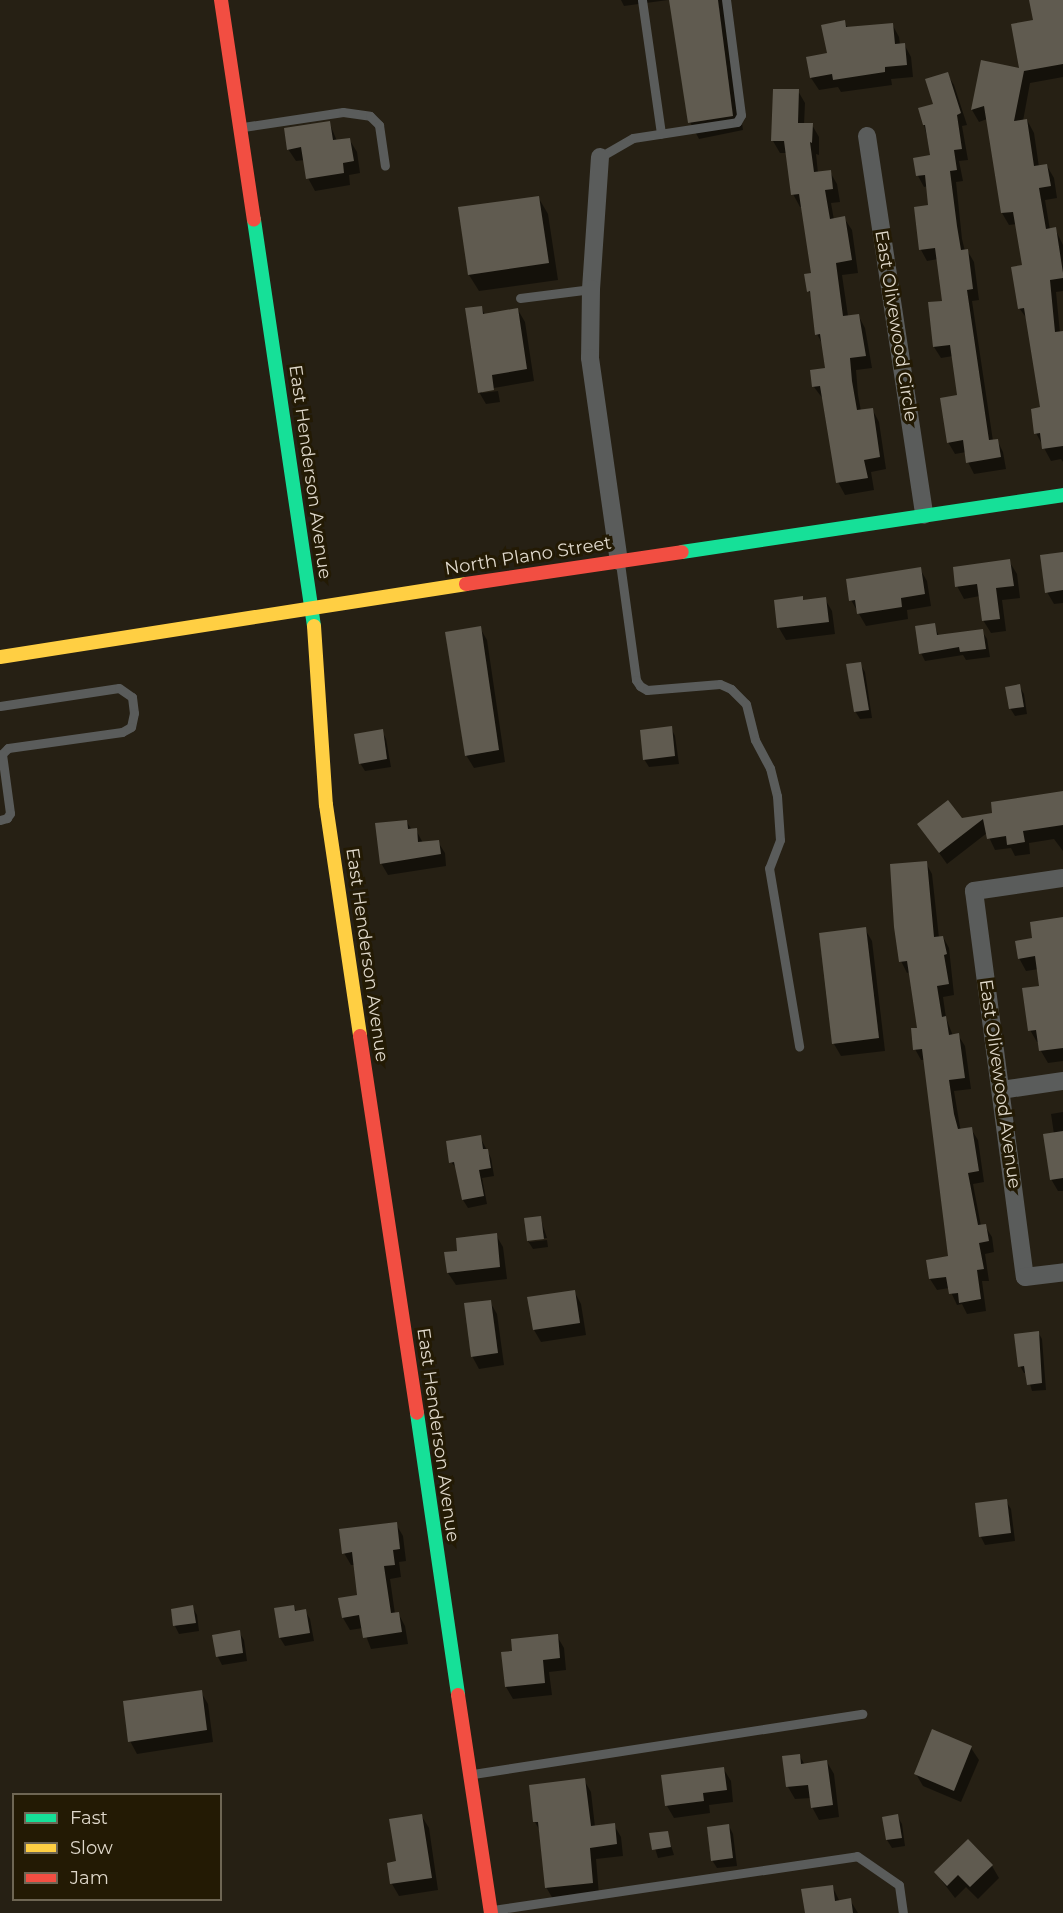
<!DOCTYPE html>
<html>
<head>
<meta charset="utf-8">
<style>
  body { margin:0 }
  #map { position:relative; width:1063px; height:1913px; overflow:hidden; background:#262014; font-family:Montserrat,sans-serif }
  div>[style] { position:absolute }
  [style*='--x'] { left:calc(var(--x)*1px); top:calc(var(--y)*1px); width:calc(var(--w)*1px); rotate:calc(var(--a)*1deg) }
  .shadow>* { inset:0; background:#0007 }
  .building>* { inset:0; background:#605b50 }
  .lane>* { height:9px; margin:-4.5px; padding:0 4.5px; transform-origin:4.5px; border-radius:4.5px; background:#5a5c5b }
  .street>* { height:18px; margin:-9px; padding:0 9px; transform-origin:9px; border-radius:9px; background:#5a5c5b }
  .fast>* { height:14px; margin:-7px; padding:0 7px; transform-origin:7px; border-radius:7px; background:#16e098 }
  .slow>* { height:14px; margin:-7px; padding:0 7px; transform-origin:7px; border-radius:7px; background:#ffcf43 }
  .jam>* { height:14px; margin:-7px; padding:0 7px; transform-origin:7px; border-radius:7px; background:#f24e42 }
  span { translate:-50% -50%; white-space:nowrap; text-align:center; line-height:1.15; -webkit-text-stroke:6px #231a04; paint-order:stroke }
  .street-label { font-size:18px; color:#dfd8cb }
  .legend { position:absolute; left:12px; top:1793px; width:210px; height:108px; box-sizing:border-box; background:#231a04; border:2px solid #6e6654; margin:0; padding:8px 10px; list-style:none; font-size:18px; color:#dfd8cb }
  .legend li { display:flex; align-items:center; gap:12px; height:30px }
  .legend b { width:30px; border:2px solid #6e6654 }
</style>
</head>
<body>
<div id="map">
  <div class="shadow">
    <i style="clip-path:polygon(621px 0,668px 0,624px 6px)"></i>
    <i style="clip-path:polygon(671px 0,724px 0,743px 130px,699px 139px,690px 122px)"></i>
    <i style="clip-path:polygon(1043px 0,1063px 0,1063px 77px,1030px 83px,1023px 121px,1027px 120px,1034px 133px,1039px 167px,1047px 166px,1054px 178px,1057px 198px,1045px 200px,1050px 230px,1055px 229px,1063px 245px,1063px 291px,1056px 292px,1060px 333px,1063px 332px,1063px 462px,1061px 459px,1051px 461px,1036px 433px,1042px 409px,1028px 320px,1019px 308px,1023px 266px,1017px 224px,1009px 225px,1002px 213px,987px 119px,979px 122px,972px 110px,982px 62px,1021px 70px)"></i>
    <i style="clip-path:polygon(844px 22px,848px 28px,892px 24px,899px 37px,900px 45px,904px 44px,911px 57px,913px 77px,891px 79px,892px 85px,841px 92px,838px 87px,819px 90px,811px 78px,808px 58px,828px 54px)"></i>
    <i style="clip-path:polygon(947px 74px,954px 85px,967px 125px,962px 126px,968px 160px,959px 161px,963px 181px,956px 182px,962px 239px,965px 251px,967px 250px,974px 262px,979px 300px,972px 301px,993px 441px,997px 440px,1003px 452px,1006px 469px,974px 474px,968px 462px,966px 452px,955px 454px,948px 442px,959px 397px,953px 356px,941px 358px,934px 347px,944px 302px,938px 259px,927px 261px,921px 250px,930px 206px,928px 186px,924px 187px,918px 176px,932px 156px,924px 125px)"></i>
    <i style="clip-path:polygon(798px 91px,805px 103px,804px 125px,812px 125px,819px 137px,819px 155px,816px 154px,818px 173px,830px 172px,837px 184px,840px 202px,831px 203px,834px 220px,844px 218px,852px 230px,858px 273px,842px 275px,848px 316px,858px 315px,865px 328px,872px 368px,856px 370px,858px 395px,861px 411px,872px 409px,879px 422px,886px 469px,871px 472px,874px 490px,845px 495px,838px 482px,823px 399px,814px 387px,827px 369px,824px 347px,817px 334px,812px 297px,809px 291px,813px 274px,803px 206px,800px 207px,793px 194px,788px 153px,780px 153px,773px 141px)"></i>
    <i style="clip-path:polygon(329px 122px,337px 141px,349px 139px,357px 152px,360px 173px,349px 175px,350px 185px,315px 191px,308px 178px,305px 160px,296px 161px,288px 149px)"></i>
    <i style="clip-path:polygon(538px 197px,548px 214px,558px 280px,479px 291px,469px 275px)"></i>
    <i style="clip-path:polygon(481px 307px,485px 315px,518px 310px,525px 322px,534px 381px,482px 390px,482px 393px,498px 391px,500px 402px,486px 404px,479px 392px)"></i>
    <i style="clip-path:polygon(1063px 553px,1063px 603px,1054px 604px,1047px 592px)"></i>
    <i style="clip-path:polygon(1009px 561px,1017px 574px,1020px 598px,1002px 600px,1006px 631px,991px 633px,983px 620px,980px 596px,964px 599px,957px 586px)"></i>
    <i style="clip-path:polygon(920px 569px,927px 581px,931px 606px,907px 610px,908px 619px,866px 626px,851px 600px)"></i>
    <i style="clip-path:polygon(802px 598px,804px 602px,825px 599px,832px 611px,835px 634px,786px 640px,779px 628px,775px 602px)"></i>
    <i style="clip-path:polygon(934px 625px,939px 636px,982px 631px,987px 639px,990px 657px,966px 660px,963px 655px,925px 661px,921px 653px)"></i>
    <i style="clip-path:polygon(480px 628px,487px 640px,505px 762px,474px 768px,466px 755px)"></i>
    <i style="clip-path:polygon(860px 664px,865px 672px,872px 718px,860px 719px,855px 711px)"></i>
    <i style="clip-path:polygon(1019px 686px,1024px 694px,1027px 714px,1015px 716px,1010px 708px)"></i>
    <i style="clip-path:polygon(671px 728px,675px 736px,679px 764px,649px 767px,644px 759px)"></i>
    <i style="clip-path:polygon(382px 731px,386px 739px,391px 767px,365px 771px,360px 763px)"></i>
    <i style="clip-path:polygon(1063px 793px,1063px 851px,1054px 839px,1029px 843px,1030px 854px,1015px 856px,1011px 848px,995px 850px,987px 833px,947px 864px,919px 825px,994px 814px)"></i>
    <i style="clip-path:polygon(406px 821px,412px 830px,416px 830px,423px 843px,438px 842px,445px 853px,446px 866px,388px 875px,381px 863px)"></i>
    <i style="clip-path:polygon(926px 863px,932px 874px,939px 938px,943px 937px,949px 948px,954px 995px,943px 997px,946px 1018px,953px 1036px,958px 1035px,965px 1046px,971px 1089px,954px 1091px,960px 1127px,961px 1130px,971px 1129px,978px 1140px,984px 1182px,973px 1184px,981px 1226px,985px 1226px,992px 1237px,994px 1252px,985px 1254px,989px 1281px,982px 1281px,986px 1311px,967px 1314px,962px 1304px,957px 1305px,949px 1288px,937px 1290px,930px 1279px,927px 1261px,950px 1257px,925px 1060px,921px 1060px,915px 1049px,919px 1029px,910px 972px,907px 973px,901px 961px)"></i>
    <i style="clip-path:polygon(1063px 918px,1063px 1061px,1048px 1063px,1041px 1051px,1040px 1042px,1037px 1042px,1030px 1030px,1041px 987px,1039px 969px,1026px 971px,1019px 958px,1034px 939px)"></i>
    <i style="clip-path:polygon(865px 929px,872px 941px,885px 1051px,841px 1056px,834px 1044px,821px 935px)"></i>
    <i style="clip-path:polygon(1063px 1112px,1063px 1191px,1058px 1191px,1051px 1179px,1054px 1134px,1051px 1114px)"></i>
    <i style="clip-path:polygon(480px 1137px,491px 1158px,494px 1176px,482px 1178px,487px 1204px,468px 1208px,463px 1200px,458px 1170px,451px 1162px)"></i>
    <i style="clip-path:polygon(540px 1217px,547px 1238px,529px 1239px,529px 1242px,547px 1240px,548px 1247px,533px 1249px,528px 1241px)"></i>
    <i style="clip-path:polygon(496px 1235px,503px 1247px,507px 1279px,456px 1285px,448px 1273px,459px 1252px)"></i>
    <i style="clip-path:polygon(574px 1291px,581px 1304px,586px 1335px,541px 1342px,534px 1330px)"></i>
    <i style="clip-path:polygon(490px 1302px,497px 1314px,504px 1365px,479px 1369px,472px 1356px)"></i>
    <i style="clip-path:polygon(1038px 1332px,1042px 1339px,1046px 1390px,1032px 1391px,1027px 1373px,1024px 1373px,1020px 1366px)"></i>
    <i style="clip-path:polygon(1006px 1501px,1011px 1509px,1015px 1541px,985px 1545px,981px 1537px)"></i>
    <i style="clip-path:polygon(396px 1524px,403px 1536px,406px 1561px,399px 1562px,401px 1577px,390px 1579px,395px 1614px,398px 1613px,405px 1626px,408px 1644px,371px 1649px,363px 1628px,350px 1630px,343px 1618px,359px 1596px,355px 1565px,351px 1565px,344px 1553px)"></i>
    <i style="clip-path:polygon(293px 1606px,297px 1612px,305px 1611px,310px 1619px,314px 1641px,285px 1646px,280px 1638px)"></i>
    <i style="clip-path:polygon(192px 1607px,197px 1615px,199px 1631px,179px 1634px,175px 1626px)"></i>
    <i style="clip-path:polygon(239px 1632px,244px 1640px,247px 1661px,222px 1665px,218px 1657px,214px 1636px)"></i>
    <i style="clip-path:polygon(557px 1636px,564px 1648px,566px 1670px,549px 1672px,552px 1695px,513px 1699px,506px 1687px,514px 1652px)"></i>
    <i style="clip-path:polygon(201px 1692px,208px 1704px,213px 1742px,137px 1754px,130px 1741px)"></i>
    <i style="clip-path:polygon(971px 1748px,979px 1760px,961px 1802px,923px 1786px,916px 1774px)"></i>
    <i style="clip-path:polygon(799px 1755px,805px 1765px,827px 1762px,834px 1774px,839px 1817px,819px 1820px,812px 1807px,811px 1798px,795px 1799px,788px 1787px,784px 1757px)"></i>
    <i style="clip-path:polygon(723px 1768px,731px 1781px,733px 1802px,709px 1805px,710px 1813px,674px 1818px,667px 1806px)"></i>
    <i style="clip-path:polygon(584px 1780px,591px 1792px,595px 1827px,614px 1825px,621px 1837px,623px 1856px,596px 1859px,599px 1895px,553px 1899px,546px 1887px,541px 1833px,535px 1822px)"></i>
    <i style="clip-path:polygon(421px 1815px,429px 1828px,438px 1890px,399px 1896px,392px 1884px,389px 1864px,397px 1863px)"></i>
    <i style="clip-path:polygon(897px 1816px,902px 1824px,905px 1846px,892px 1848px,887px 1840px,884px 1818px)"></i>
    <i style="clip-path:polygon(729px 1826px,733px 1834px,737px 1866px,717px 1868px,712px 1860px)"></i>
    <i style="clip-path:polygon(667px 1833px,674px 1855px,658px 1858px,651px 1835px)"></i>
    <i style="clip-path:polygon(992px 1866px,999px 1878px,978px 1899px,966px 1887px,955px 1898px,935px 1872px)"></i>
    <i style="clip-path:polygon(832px 1886px,840px 1902px,850px 1900px,858px 1913px,806px 1913px)"></i>
  </div>
  <div class="building">
    <i style="clip-path:polygon(669px 0,718px 0,733px 116px,688px 123px)"></i>
    <i style="clip-path:polygon(1029px 0,1063px 0,1063px 64px,1024px 71px,1014px 121px,1027px 119px,1034px 166px,1047px 164px,1051px 186px,1039px 188px,1046px 229px,1056px 227px,1063px 273px,1063px 278px,1050px 280px,1055px 332px,1063px 331px,1063px 446px,1042px 449px,1040px 433px,1034px 434px,1031px 409px,1040px 407px,1024px 308px,1018px 309px,1011px 267px,1022px 265px,1013px 212px,1001px 213px,984px 106px,971px 110px,981px 60px,1019px 68px,1011px 24px,1033px 20px)"></i>
    <i style="clip-path:polygon(845px 20px,846px 27px,893px 23px,895px 44px,905px 43px,907px 65px,885px 67px,885px 72px,833px 80px,832px 74px,810px 78px,806px 57px,827px 53px,821px 25px)"></i>
    <i style="clip-path:polygon(948px 72px,961px 113px,957px 115px,962px 149px,954px 150px,957px 170px,950px 171px,957px 226px,961px 250px,968px 249px,973px 289px,967px 290px,989px 440px,998px 439px,1001px 457px,966px 463px,963px 440px,947px 443px,940px 398px,957px 395px,950px 345px,933px 347px,928px 302px,942px 301px,935px 248px,919px 250px,914px 207px,928px 205px,925px 175px,916px 176px,913px 158px,930px 155px,925px 125px,923px 125px,918px 108px,933px 104px,925px 79px)"></i>
    <i style="clip-path:polygon(773px 89px,799px 89px,798px 123px,813px 123px,812px 143px,810px 142px,814px 172px,831px 170px,833px 189px,825px 190px,830px 219px,845px 216px,852px 260px,836px 263px,843px 316px,859px 314px,866px 356px,850px 358px,852px 381px,857px 410px,873px 408px,880px 457px,864px 460px,868px 478px,836px 483px,820px 386px,812px 387px,810px 370px,825px 368px,820px 334px,815px 335px,810px 291px,807px 292px,804px 274px,811px 273px,799px 194px,791px 195px,784px 141px,771px 141px)"></i>
    <i style="clip-path:polygon(330px 121px,333px 140px,350px 138px,354px 161px,343px 163px,344px 173px,306px 179px,301px 147px,287px 150px,284px 128px)"></i>
    <i style="clip-path:polygon(539px 196px,549px 263px,468px 275px,458px 207px)"></i>
    <i style="clip-path:polygon(482px 306px,483px 314px,518px 308px,527px 369px,492px 375px,494px 390px,478px 393px,465px 308px)"></i>
    <i style="clip-path:polygon(1063px 552px,1063px 590px,1045px 593px,1040px 555px)"></i>
    <i style="clip-path:polygon(1010px 559px,1014px 586px,996px 588px,1000px 619px,982px 621px,977px 584px,955px 587px,953px 567px)"></i>
    <i style="clip-path:polygon(921px 567px,925px 594px,901px 598px,902px 607px,857px 614px,855px 600px,849px 601px,846px 579px)"></i>
    <i style="clip-path:polygon(803px 596px,803px 600px,826px 597px,829px 622px,777px 628px,774px 600px)"></i>
    <i style="clip-path:polygon(935px 623px,937px 635px,983px 629px,986px 649px,960px 652px,959px 647px,919px 654px,915px 626px)"></i>
    <i style="clip-path:polygon(481px 626px,499px 750px,465px 756px,445px 632px)"></i>
    <i style="clip-path:polygon(861px 662px,869px 710px,854px 712px,846px 664px)"></i>
    <i style="clip-path:polygon(1020px 684px,1024px 707px,1009px 709px,1005px 687px)"></i>
    <i style="clip-path:polygon(672px 726px,675px 756px,643px 760px,640px 730px)"></i>
    <i style="clip-path:polygon(383px 729px,387px 759px,359px 764px,354px 734px)"></i>
    <i style="clip-path:polygon(1063px 791px,1063px 825px,1023px 831px,1025px 842px,1007px 845px,1006px 836px,987px 839px,983px 819px,939px 853px,917px 824px,948px 800px,962px 818px,992px 813px,991px 802px)"></i>
    <i style="clip-path:polygon(407px 820px,408px 829px,417px 828px,418px 842px,439px 840px,441px 854px,380px 864px,375px 823px)"></i>
    <i style="clip-path:polygon(927px 861px,934px 937px,943px 936px,947px 954px,944px 955px,949px 984px,937px 986px,942px 1017px,946px 1016px,949px 1035px,959px 1033px,965px 1078px,949px 1080px,954px 1114px,958px 1129px,972px 1127px,979px 1171px,968px 1173px,978px 1225px,986px 1224px,989px 1241px,979px 1243px,984px 1269px,977px 1270px,981px 1299px,959px 1303px,958px 1293px,949px 1294px,946px 1277px,929px 1279px,926px 1260px,948px 1256px,922px 1049px,913px 1050px,911px 1028px,917px 1028px,907px 961px,899px 962px,894px 927px,890px 864px)"></i>
    <i style="clip-path:polygon(1063px 917px,1063px 1048px,1039px 1051px,1036px 1030px,1028px 1031px,1022px 988px,1039px 986px,1035px 956px,1018px 959px,1015px 941px,1032px 938px,1030px 922px)"></i>
    <i style="clip-path:polygon(866px 927px,879px 1038px,832px 1044px,819px 933px)"></i>
    <i style="clip-path:polygon(1063px 1131px,1063px 1178px,1050px 1180px,1043px 1134px)"></i>
    <i style="clip-path:polygon(481px 1135px,483px 1149px,488px 1149px,491px 1168px,479px 1170px,484px 1196px,462px 1200px,454px 1162px,449px 1163px,446px 1141px)"></i>
    <i style="clip-path:polygon(541px 1216px,544px 1239px,527px 1241px,524px 1218px)"></i>
    <i style="clip-path:polygon(497px 1233px,500px 1267px,447px 1273px,444px 1252px,457px 1251px,456px 1238px)"></i>
    <i style="clip-path:polygon(575px 1290px,580px 1323px,533px 1330px,527px 1297px)"></i>
    <i style="clip-path:polygon(491px 1300px,498px 1353px,471px 1357px,464px 1303px)"></i>
    <i style="clip-path:polygon(1039px 1331px,1042px 1383px,1027px 1385px,1024px 1366px,1018px 1367px,1014px 1334px)"></i>
    <i style="clip-path:polygon(1007px 1499px,1011px 1533px,979px 1537px,975px 1503px)"></i>
    <i style="clip-path:polygon(397px 1522px,400px 1549px,393px 1550px,395px 1565px,384px 1566px,391px 1613px,399px 1612px,402px 1632px,363px 1638px,359px 1615px,342px 1618px,338px 1598px,357px 1595px,352px 1552px,342px 1554px,339px 1529px)"></i>
    <i style="clip-path:polygon(193px 1605px,196px 1623px,173px 1626px,171px 1609px)"></i>
    <i style="clip-path:polygon(294px 1605px,295px 1611px,306px 1609px,310px 1633px,279px 1638px,274px 1608px)"></i>
    <i style="clip-path:polygon(240px 1630px,243px 1653px,216px 1657px,212px 1635px)"></i>
    <i style="clip-path:polygon(558px 1634px,560px 1658px,543px 1660px,545px 1683px,505px 1687px,501px 1652px,512px 1651px,511px 1639px)"></i>
    <i style="clip-path:polygon(202px 1690px,207px 1730px,128px 1742px,123px 1701px)"></i>
    <i style="clip-path:polygon(932px 1729px,972px 1746px,954px 1791px,914px 1774px)"></i>
    <i style="clip-path:polygon(800px 1754px,801px 1764px,827px 1760px,833px 1805px,811px 1808px,808px 1785px,786px 1787px,782px 1756px)"></i>
    <i style="clip-path:polygon(724px 1767px,727px 1790px,703px 1793px,704px 1801px,665px 1806px,661px 1775px)"></i>
    <i style="clip-path:polygon(585px 1778px,591px 1826px,615px 1823px,617px 1844px,590px 1848px,593px 1883px,545px 1888px,538px 1822px,533px 1822px,529px 1785px)"></i>
    <i style="clip-path:polygon(422px 1814px,432px 1878px,390px 1884px,387px 1863px,396px 1861px,389px 1819px)"></i>
    <i style="clip-path:polygon(898px 1814px,902px 1838px,886px 1840px,882px 1817px)"></i>
    <i style="clip-path:polygon(729px 1824px,733px 1858px,711px 1861px,707px 1827px)"></i>
    <i style="clip-path:polygon(668px 1831px,671px 1847px,652px 1850px,649px 1833px)"></i>
    <i style="clip-path:polygon(968px 1839px,993px 1865px,970px 1887px,958px 1875px,947px 1886px,934px 1872px)"></i>
    <i style="clip-path:polygon(833px 1885px,835px 1901px,851px 1898px,853px 1913px,805px 1913px,801px 1889px)"></i>
  </div>
  <div class="lane">
    <i style="--x:642;--y:0;--w:135;--a:81.9"></i>
    <i style="--x:243;--y:127;--w:101;--a:-8.5"></i>
    <i style="--x:343;--y:112;--w:27;--a:8"></i>
    <i style="--x:370;--y:116;--w:13;--a:45"></i>
    <i style="--x:379;--y:125;--w:41;--a:81.7"></i>
    <i style="--x:600;--y:157;--w:38;--a:-30"></i>
    <i style="--x:633;--y:138;--w:105;--a:-8.7"></i>
    <i style="--x:737;--y:122;--w:8;--a:-60"></i>
    <i style="--x:741;--y:115;--w:116;--a:-97.4"></i>
    <i style="--x:520;--y:298;--w:72;--a:-7.2"></i>
    <i style="--x:620;--y:563;--w:118;--a:82.2"></i>
    <i style="--x:636;--y:680;--w:7;--a:56"></i>
    <i style="--x:640;--y:686;--w:8;--a:30"></i>
    <i style="--x:647;--y:690;--w:73;--a:-4.7"></i>
    <i style="--x:720;--y:684;--w:12;--a:24"></i>
    <i style="--x:731;--y:689;--w:21;--a:45"></i>
    <i style="--x:746;--y:704;--w:37;--a:76"></i>
    <i style="--x:755;--y:740;--w:32;--a:62"></i>
    <i style="--x:770;--y:768;--w:29;--a:76"></i>
    <i style="--x:777;--y:796;--w:44;--a:86.1"></i>
    <i style="--x:780;--y:840;--w:30;--a:111"></i>
    <i style="--x:769;--y:868;--w:181;--a:80.4"></i>
    <i style="--x:0;--y:706;--w:120;--a:-8.6"></i>
    <i style="--x:119;--y:688;--w:16;--a:35"></i>
    <i style="--x:132;--y:697;--w:16;--a:83"></i>
    <i style="--x:134;--y:713;--w:14;--a:102"></i>
    <i style="--x:131;--y:727;--w:10;--a:151"></i>
    <i style="--x:122;--y:732;--w:115;--a:172"></i>
    <i style="--x:8;--y:748;--w:8;--a:135"></i>
    <i style="--x:2;--y:754;--w:60;--a:82.3"></i>
    <i style="--x:10;--y:813;--w:6;--a:121"></i>
    <i style="--x:7;--y:818;--w:7;--a:164"></i>
    <i style="--x:473;--y:1774;--w:394;--a:-8.8"></i>
    <i style="--x:493;--y:1910;--w:368;--a:-8.4"></i>
    <i style="--x:857;--y:1856;--w:51;--a:34.6"></i>
    <i style="--x:899;--y:1885;--w:28;--a:82"></i>
  </div>
  <div class="street">
    <i style="--x:867;--y:136;--w:383;--a:81.4"></i>
    <i style="--x:600;--y:157;--w:132;--a:93.9"></i>
    <i style="--x:591;--y:289;--w:69;--a:90.8"></i>
    <i style="--x:590;--y:358;--w:205;--a:81.9"></i>
    <i style="--x:1063;--y:878;--w:90;--a:171.7"></i>
    <i style="--x:974;--y:891;--w:389;--a:82.5"></i>
    <i style="--x:1025;--y:1277;--w:38;--a:-7"></i>
    <i style="--x:1001;--y:1090;--w:63;--a:-8.3"></i>
  </div>
  <div class="fast">
    <i style="--x:254;--y:220;--w:410;--a:81.6"></i>
    <i style="--x:682;--y:552;--w:385;--a:-8.5"></i>
    <i style="--x:417;--y:1413;--w:285;--a:81.7"></i>
  </div>
  <div class="slow">
    <i style="--x:314;--y:626;--w:179;--a:86.2"></i>
    <i style="--x:326;--y:805;--w:233;--a:81.6"></i>
    <i style="--x:0;--y:657;--w:472;--a:-8.9"></i>
  </div>
  <div class="jam">
    <i style="--x:221;--y:0;--w:222;--a:81.5"></i>
    <i style="--x:466;--y:584;--w:218;--a:-8.4"></i>
    <i style="--x:360;--y:1036;--w:381;--a:81.4"></i>
    <i style="--x:458;--y:1695;--w:220;--a:81.4"></i>
  </div>
  <div class="street-label">
    <span style="left:896px;top:326px;rotate:81deg">East Olivewood Circle</span>
    <span style="left:310px;top:472px;rotate:82deg">East Henderson Avenue</span>
    <span style="left:528px;top:556px;rotate:-9deg">North Plano Street</span>
    <span style="left:367px;top:955px;rotate:82deg">East Henderson Avenue</span>
    <span style="left:1000px;top:1084px;rotate:82deg">East Olivewood Avenue</span>
    <span style="left:438px;top:1435px;rotate:82deg">East Henderson Avenue</span>
  </div>
  <ul class="legend">
  <li><b style="height:8px;background:#16e098"></b>Fast</li>
  <li><b style="height:8px;background:#ffcf43"></b>Slow</li>
  <li><b style="height:8px;background:#f24e42"></b>Jam</li>
  </ul>
</div>
</body>
</html>
